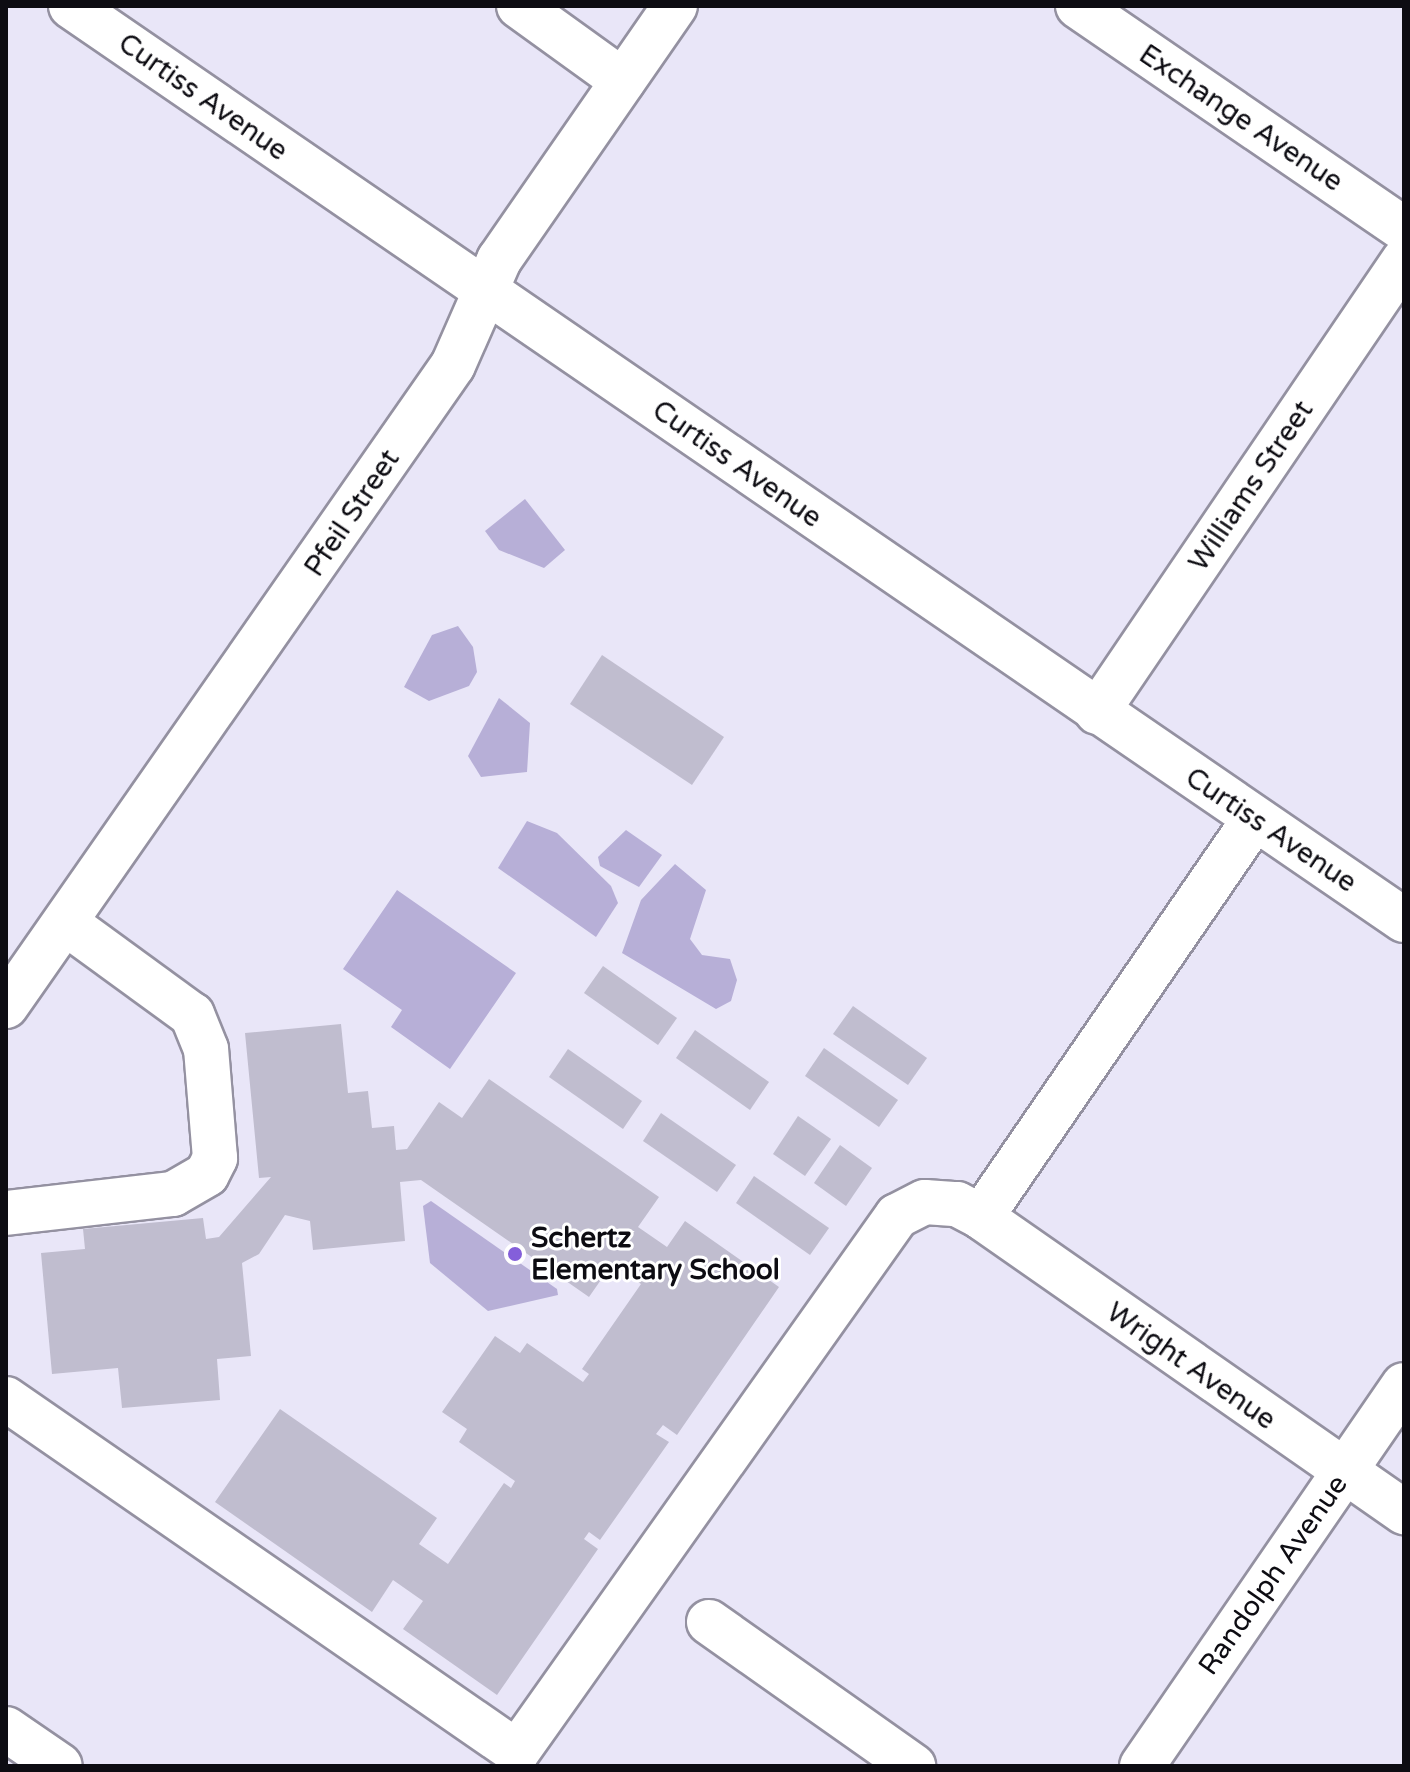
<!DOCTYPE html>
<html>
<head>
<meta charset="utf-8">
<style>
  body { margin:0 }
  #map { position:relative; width:1410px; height:1772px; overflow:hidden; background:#e9e6f8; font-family:"Varela Round",sans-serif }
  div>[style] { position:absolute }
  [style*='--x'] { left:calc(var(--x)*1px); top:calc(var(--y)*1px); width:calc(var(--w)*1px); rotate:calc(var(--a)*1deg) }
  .green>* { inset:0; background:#b7afd7 }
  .building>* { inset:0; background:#c0bdcf }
  .roads { filter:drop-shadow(2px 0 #9491a1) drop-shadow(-2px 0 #9491a1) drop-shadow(0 2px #9491a1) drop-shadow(0 -2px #9491a1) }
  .minor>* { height:44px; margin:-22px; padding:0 22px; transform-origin:22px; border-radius:22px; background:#fff }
  .dots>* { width:22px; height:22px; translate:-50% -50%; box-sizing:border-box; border:4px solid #fff; border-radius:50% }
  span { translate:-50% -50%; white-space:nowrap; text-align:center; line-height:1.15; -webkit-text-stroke:6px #fff; paint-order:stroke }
  .street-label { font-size:28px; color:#0d0c12 }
  .poi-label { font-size:28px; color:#0d0c12; font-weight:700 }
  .left { translate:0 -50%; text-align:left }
  .frame { position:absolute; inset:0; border:8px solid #0d0c12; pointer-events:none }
</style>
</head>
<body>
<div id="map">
  <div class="green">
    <i style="clip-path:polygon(525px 499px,565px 550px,544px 568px,499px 550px,485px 531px)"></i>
    <i style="clip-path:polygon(458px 626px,473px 647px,477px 672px,469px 686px,429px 701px,404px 687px,432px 635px)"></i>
    <i style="clip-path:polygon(499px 698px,530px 723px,527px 772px,481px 777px,468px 756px)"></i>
    <i style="clip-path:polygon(527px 821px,557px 833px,611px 886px,618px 903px,596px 937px,498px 868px)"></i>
    <i style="clip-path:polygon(626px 830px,662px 855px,639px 887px,600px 866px,598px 857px)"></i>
    <i style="clip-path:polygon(675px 864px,706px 890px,690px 939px,702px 955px,730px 959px,737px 980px,731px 1001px,716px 1009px,622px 953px,641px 900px)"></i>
    <i style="clip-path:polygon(397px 890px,516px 973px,450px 1069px,391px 1027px,402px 1010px,343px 969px)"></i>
    <i style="clip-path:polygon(431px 1201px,557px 1289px,558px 1295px,488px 1311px,430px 1263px,423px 1206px)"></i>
  </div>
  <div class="building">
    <i style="clip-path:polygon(602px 655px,724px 737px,692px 785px,570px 704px)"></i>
    <i style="clip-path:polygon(603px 966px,677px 1018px,658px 1045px,584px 993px)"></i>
    <i style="clip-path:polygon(853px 1006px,927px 1058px,908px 1085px,833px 1034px)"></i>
    <i style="clip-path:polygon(341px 1024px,348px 1093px,368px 1091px,372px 1128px,394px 1126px,396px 1150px,407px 1149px,439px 1102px,462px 1118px,489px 1079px,659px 1197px,638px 1227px,667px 1247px,685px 1221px,779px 1287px,677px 1435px,663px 1425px,656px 1434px,669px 1442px,600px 1540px,589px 1532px,584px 1539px,598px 1549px,497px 1695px,403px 1629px,423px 1601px,393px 1580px,372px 1612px,215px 1502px,280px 1409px,437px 1518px,419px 1544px,448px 1564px,504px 1483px,511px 1488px,515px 1481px,459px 1442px,467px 1429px,442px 1412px,495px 1336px,520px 1353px,527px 1343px,583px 1382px,589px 1374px,582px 1369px,641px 1284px,612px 1264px,589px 1297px,421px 1180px,400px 1182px,405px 1241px,313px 1250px,310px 1221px,285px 1215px,259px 1254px,242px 1263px,251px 1356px,217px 1359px,220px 1400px,122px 1408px,118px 1368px,52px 1374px,41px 1253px,85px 1249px,83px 1229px,203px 1218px,206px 1239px,219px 1237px,271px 1177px,259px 1178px,245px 1033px)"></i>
    <i style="clip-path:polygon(695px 1030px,769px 1082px,750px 1110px,676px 1058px)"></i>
    <i style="clip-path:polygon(824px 1048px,898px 1100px,879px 1127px,805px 1076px)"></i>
    <i style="clip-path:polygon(568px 1049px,642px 1101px,623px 1129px,549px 1077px)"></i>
    <i style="clip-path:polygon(661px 1113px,736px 1165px,717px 1192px,643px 1141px)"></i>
    <i style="clip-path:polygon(798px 1116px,831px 1139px,805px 1176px,773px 1154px)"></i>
    <i style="clip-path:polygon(840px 1145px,872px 1168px,846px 1206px,814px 1183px)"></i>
    <i style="clip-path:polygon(754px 1176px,829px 1228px,810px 1255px,736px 1203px)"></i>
  </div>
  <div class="roads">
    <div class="minor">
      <i style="--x:71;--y:6;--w:1616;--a:34.44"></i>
      <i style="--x:519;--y:6;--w:128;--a:35.8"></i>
      <i style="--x:1078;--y:6;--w:395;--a:34.4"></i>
      <i style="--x:1097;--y:712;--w:546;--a:-55.82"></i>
      <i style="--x:6;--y:1006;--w:781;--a:-55.11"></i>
      <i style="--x:453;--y:365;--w:115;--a:-66.3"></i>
      <i style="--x:499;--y:260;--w:309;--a:-55.3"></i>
      <i style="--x:6;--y:1213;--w:168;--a:-6.5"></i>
      <i style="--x:173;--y:1194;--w:39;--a:-30"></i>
      <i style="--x:207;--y:1174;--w:18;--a:-63"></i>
      <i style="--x:215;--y:1158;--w:109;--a:-94.7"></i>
      <i style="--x:206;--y:1049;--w:37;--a:-112"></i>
      <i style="--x:192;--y:1015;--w:156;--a:-143.9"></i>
      <i style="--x:981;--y:1217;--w:483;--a:-55.5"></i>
      <i style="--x:6;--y:1399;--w:621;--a:34.64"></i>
      <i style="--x:517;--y:1752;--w:657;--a:-54.67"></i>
      <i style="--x:897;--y:1216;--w:31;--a:-27"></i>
      <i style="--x:925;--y:1202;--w:32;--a:4"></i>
      <i style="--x:957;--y:1204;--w:27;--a:28"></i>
      <i style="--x:981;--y:1217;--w:516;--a:34.89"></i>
      <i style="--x:709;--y:1622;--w:250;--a:35.2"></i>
      <i style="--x:6;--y:1729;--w:65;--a:34.4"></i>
      <i style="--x:1142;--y:1766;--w:462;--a:-55.5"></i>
    </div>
  </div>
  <div class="dots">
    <i style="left:515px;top:1254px;background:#845fda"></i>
  </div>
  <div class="street-label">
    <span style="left:203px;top:97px;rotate:35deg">Curtiss Avenue</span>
    <span style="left:1241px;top:118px;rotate:34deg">Exchange Avenue</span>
    <span style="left:737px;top:464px;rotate:35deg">Curtiss Avenue</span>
    <span style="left:1251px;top:486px;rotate:-56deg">Williams Street</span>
    <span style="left:352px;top:513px;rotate:-56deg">Pfeil Street</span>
    <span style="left:1271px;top:830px;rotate:34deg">Curtiss Avenue</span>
    <span style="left:1191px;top:1366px;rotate:35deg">Wright Avenue</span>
    <span style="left:1273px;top:1575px;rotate:-55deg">Randolph Avenue</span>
  </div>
  <div class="poi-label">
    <span class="left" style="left:531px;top:1254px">Schertz<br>Elementary School</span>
  </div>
  <div class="frame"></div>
</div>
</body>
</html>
